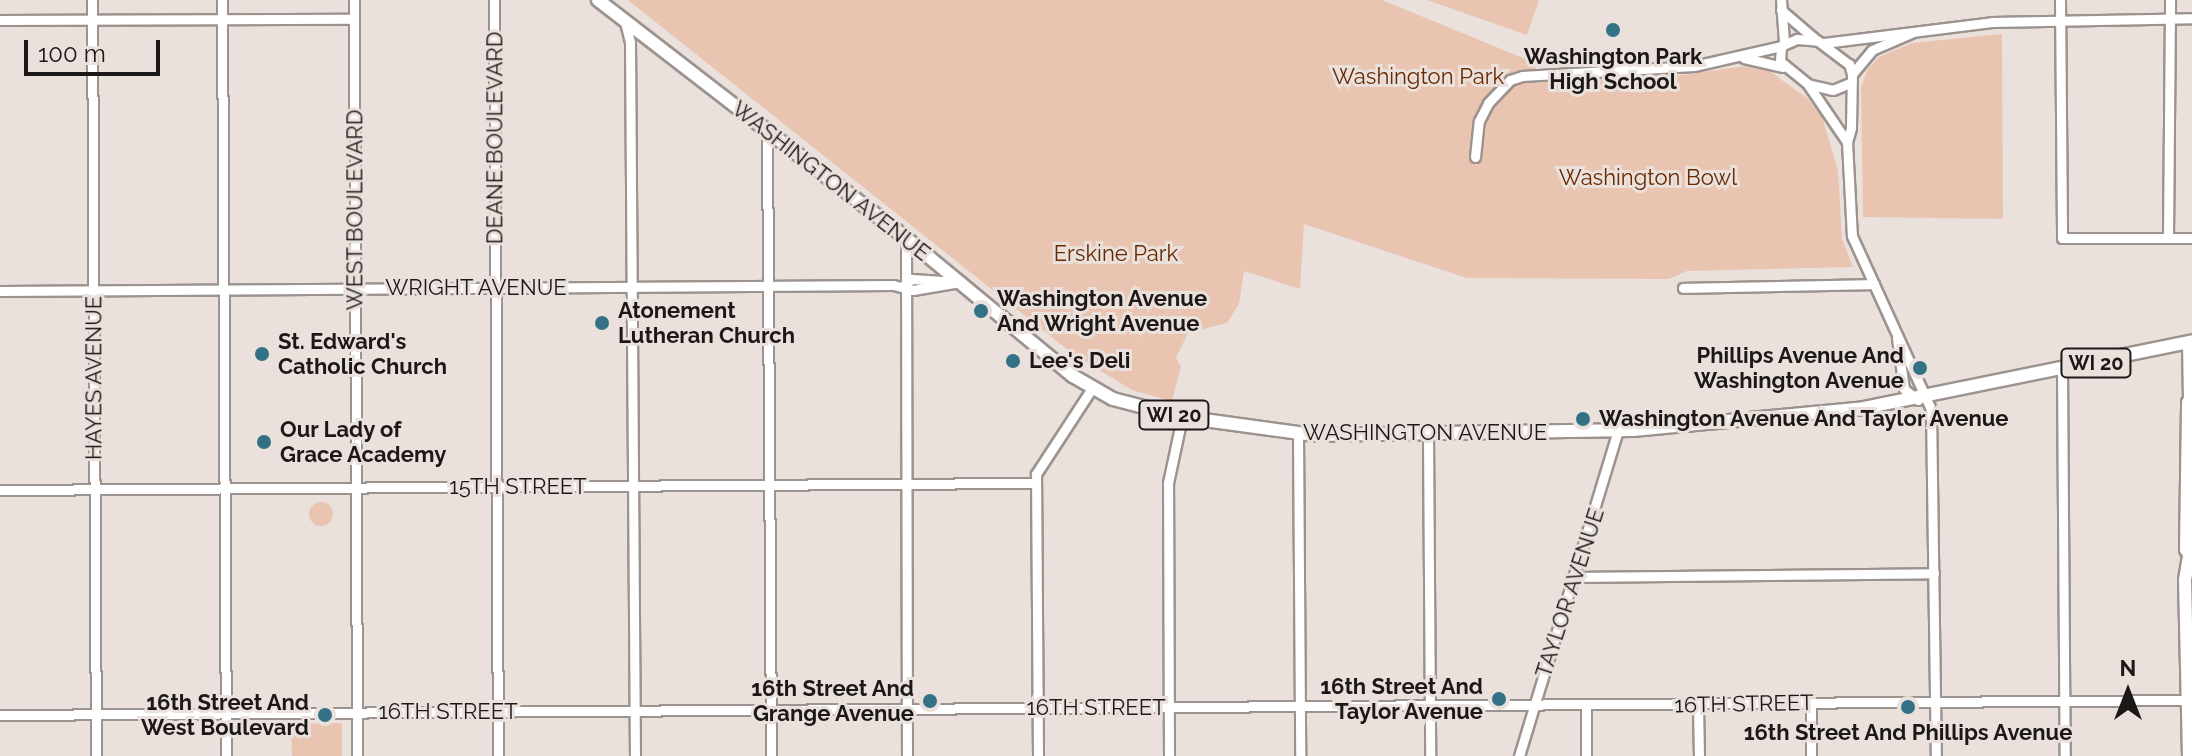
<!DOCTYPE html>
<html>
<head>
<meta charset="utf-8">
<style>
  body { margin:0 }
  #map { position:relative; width:2192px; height:756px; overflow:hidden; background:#eae0dc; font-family:Raleway,sans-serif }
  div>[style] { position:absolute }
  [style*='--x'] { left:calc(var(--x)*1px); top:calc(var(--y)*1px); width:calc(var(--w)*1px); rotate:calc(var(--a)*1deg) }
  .green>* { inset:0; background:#e9c4b1 }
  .round { border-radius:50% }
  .roads { filter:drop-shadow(2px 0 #9c938f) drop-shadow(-2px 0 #9c938f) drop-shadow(0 2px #9c938f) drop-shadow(0 -2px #9c938f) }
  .minor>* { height:9px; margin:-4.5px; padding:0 4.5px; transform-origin:4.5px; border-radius:4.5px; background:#fff }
  .major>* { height:12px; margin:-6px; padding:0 6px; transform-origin:6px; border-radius:6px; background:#fff }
  .dots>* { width:22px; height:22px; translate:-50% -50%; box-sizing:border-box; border:4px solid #eae0dc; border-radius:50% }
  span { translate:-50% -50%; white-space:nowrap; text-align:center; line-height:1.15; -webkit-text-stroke:6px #eae0dc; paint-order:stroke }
  .shield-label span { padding:2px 6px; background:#eae0dc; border:2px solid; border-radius:6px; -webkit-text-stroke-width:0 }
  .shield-label { font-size:20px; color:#1c1817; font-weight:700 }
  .poi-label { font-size:22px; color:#1c1817; font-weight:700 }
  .left { translate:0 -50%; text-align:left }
  .right { translate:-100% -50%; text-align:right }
  .park-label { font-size:22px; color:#682800 }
  .street-label { font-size:22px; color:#1c1817 }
  .north { position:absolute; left:2088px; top:652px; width:80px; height:80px; -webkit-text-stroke:6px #eae0dc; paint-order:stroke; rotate:0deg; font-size:22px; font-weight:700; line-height:32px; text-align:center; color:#1c1817 }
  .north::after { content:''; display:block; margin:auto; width:28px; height:36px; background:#1c1817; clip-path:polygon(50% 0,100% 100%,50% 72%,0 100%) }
  .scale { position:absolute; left:24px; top:40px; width:136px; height:36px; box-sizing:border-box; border:4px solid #1c1817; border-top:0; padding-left:10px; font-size:24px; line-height:28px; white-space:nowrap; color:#1c1817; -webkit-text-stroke:6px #eae0dc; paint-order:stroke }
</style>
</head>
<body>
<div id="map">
  <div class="green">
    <i style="clip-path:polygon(628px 0,1382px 0,1535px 63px,1537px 80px,1668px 77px,1760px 64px,1808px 99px,1822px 117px,1838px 170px,1842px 239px,1853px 267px,1687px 271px,1669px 279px,1467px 278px,1304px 224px,1300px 289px,1244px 271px,1239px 304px,1227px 323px,1188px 333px,1176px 358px,1181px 366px,1172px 401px,1164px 399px,1132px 390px,1073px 354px)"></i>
    <i style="clip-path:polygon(1427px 0,1539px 0,1527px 35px)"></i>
    <i style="clip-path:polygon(2002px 34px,2003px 219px,1863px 217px,1861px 87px,1868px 69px,1879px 57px,1912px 43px)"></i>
    <i class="round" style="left:309px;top:502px;width:24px;height:24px"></i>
    <i style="clip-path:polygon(342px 723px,342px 756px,292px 756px,291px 724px)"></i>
  </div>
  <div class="roads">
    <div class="minor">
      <i style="--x:92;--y:0;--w:756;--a:89.7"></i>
      <i style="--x:222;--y:0;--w:756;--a:89.7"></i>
      <i style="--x:354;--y:0;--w:756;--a:89.77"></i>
      <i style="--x:494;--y:0;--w:756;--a:89.7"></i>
      <i style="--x:1781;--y:0;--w:42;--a:85.9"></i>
      <i style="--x:2060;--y:0;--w:238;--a:89.5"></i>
      <i style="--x:2062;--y:238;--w:130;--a:0"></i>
      <i style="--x:1781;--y:10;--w:45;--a:40.5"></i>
      <i style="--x:0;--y:20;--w:354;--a:-0.2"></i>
      <i style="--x:625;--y:22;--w:21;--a:76"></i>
      <i style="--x:630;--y:42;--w:714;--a:89.6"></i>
      <i style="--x:1824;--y:43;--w:169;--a:-7.1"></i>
      <i style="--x:1992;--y:22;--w:200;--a:-1.1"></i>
      <i style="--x:1744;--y:58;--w:40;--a:13"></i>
      <i style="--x:1852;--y:74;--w:31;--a:-50"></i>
      <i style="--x:1872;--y:50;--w:43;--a:-23.6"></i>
      <i style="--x:1850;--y:83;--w:18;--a:158"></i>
      <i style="--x:1833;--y:90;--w:26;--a:-167"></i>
      <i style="--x:1808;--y:84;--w:36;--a:-141"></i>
      <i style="--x:1780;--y:61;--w:15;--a:-86"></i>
      <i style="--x:1781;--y:46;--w:17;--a:-24"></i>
      <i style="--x:1797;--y:39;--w:21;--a:5"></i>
      <i style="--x:1818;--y:41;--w:39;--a:37"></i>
      <i style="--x:1849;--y:64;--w:10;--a:73"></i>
      <i style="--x:1852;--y:74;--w:54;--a:91.1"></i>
      <i style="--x:1851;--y:128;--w:15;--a:106"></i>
      <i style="--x:1847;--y:142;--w:94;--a:87"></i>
      <i style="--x:1852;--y:236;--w:190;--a:65.5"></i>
      <i style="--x:1931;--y:409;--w:347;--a:89.2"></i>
      <i style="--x:1809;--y:86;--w:68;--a:55.8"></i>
      <i style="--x:767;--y:130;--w:626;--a:89.63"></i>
      <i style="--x:1475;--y:157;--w:36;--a:-84"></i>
      <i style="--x:1479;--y:121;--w:20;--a:-63"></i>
      <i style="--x:1488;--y:103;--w:32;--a:-46"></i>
      <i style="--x:1510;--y:80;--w:13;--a:-18"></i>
      <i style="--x:1522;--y:76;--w:172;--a:-3.3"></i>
      <i style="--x:1694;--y:66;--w:89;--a:-12.9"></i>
      <i style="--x:2168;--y:237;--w:237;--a:-89.5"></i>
      <i style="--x:906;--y:238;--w:518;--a:89.89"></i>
      <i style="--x:904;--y:285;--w:10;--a:-37"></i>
      <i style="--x:912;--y:279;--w:46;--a:3.7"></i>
      <i style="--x:1683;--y:288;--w:191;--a:-1.2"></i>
      <i style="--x:0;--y:291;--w:893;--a:-0.38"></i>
      <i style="--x:893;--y:285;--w:21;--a:14"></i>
      <i style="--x:913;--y:290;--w:49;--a:-9.5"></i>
      <i style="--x:1897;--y:338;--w:51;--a:82.2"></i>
      <i style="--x:1904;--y:389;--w:18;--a:38"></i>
      <i style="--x:2187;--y:342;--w:60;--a:89"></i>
      <i style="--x:2062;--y:370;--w:386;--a:89.6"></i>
      <i style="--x:1298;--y:433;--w:323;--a:89.6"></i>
      <i style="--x:1428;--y:436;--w:320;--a:89.6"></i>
      <i style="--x:0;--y:490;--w:1036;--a:-0.39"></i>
      <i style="--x:1576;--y:577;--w:358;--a:-0.6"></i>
      <i style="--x:1811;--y:704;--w:52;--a:90"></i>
      <i style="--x:1698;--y:705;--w:51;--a:88.9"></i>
      <i style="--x:1586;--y:706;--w:50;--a:90"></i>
      <i style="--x:0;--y:715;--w:2192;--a:-0.39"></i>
      <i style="--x:1038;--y:756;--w:282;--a:-90.4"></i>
      <i style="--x:1036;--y:474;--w:103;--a:-56.9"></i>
      <i style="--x:1169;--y:756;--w:273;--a:-90.2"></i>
      <i style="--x:1168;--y:483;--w:67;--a:-78"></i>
      <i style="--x:1519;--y:756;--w:341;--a:-73.1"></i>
    </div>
    <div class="major">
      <i style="--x:598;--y:0;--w:389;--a:37.7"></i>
      <i style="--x:906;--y:238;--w:217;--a:39.6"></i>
      <i style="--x:1073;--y:376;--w:46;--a:29.9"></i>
      <i style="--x:1113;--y:399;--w:71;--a:14.6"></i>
      <i style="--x:1182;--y:417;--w:132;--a:7.8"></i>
      <i style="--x:1313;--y:435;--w:320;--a:-0.9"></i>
      <i style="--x:1633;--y:430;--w:232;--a:-5.4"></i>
      <i style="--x:1864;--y:408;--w:335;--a:-11.5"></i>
      <i style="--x:2186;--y:550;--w:148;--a:-89.2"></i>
      <i style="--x:2189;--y:756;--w:176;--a:-91.3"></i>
      <i style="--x:2185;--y:580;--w:43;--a:-80.5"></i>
    </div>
  </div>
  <div class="dots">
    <i style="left:1613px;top:30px;background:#327186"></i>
    <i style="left:981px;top:311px;background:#327186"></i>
    <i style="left:602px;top:323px;background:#327186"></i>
    <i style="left:262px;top:354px;background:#327186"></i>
    <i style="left:1013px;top:361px;background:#327186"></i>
    <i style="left:1920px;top:368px;background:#327186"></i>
    <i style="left:1583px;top:419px;background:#327186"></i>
    <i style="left:264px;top:442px;background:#327186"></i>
    <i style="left:1499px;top:699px;background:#327186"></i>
    <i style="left:930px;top:701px;background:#327186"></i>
    <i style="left:1908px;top:707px;background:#327186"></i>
    <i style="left:325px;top:715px;background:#327186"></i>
  </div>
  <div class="shield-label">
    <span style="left:2096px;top:363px">WI 20</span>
    <span style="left:1174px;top:415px">WI 20</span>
  </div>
  <div class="poi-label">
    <span style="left:1613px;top:69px">Washington Park<br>High School</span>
    <span class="left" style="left:997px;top:311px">Washington Avenue<br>And Wright Avenue</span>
    <span class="left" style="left:618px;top:323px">Atonement<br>Lutheran Church</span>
    <span class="left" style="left:278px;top:354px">St. Edward's<br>Catholic Church</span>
    <span class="right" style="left:1904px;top:368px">Phillips Avenue And<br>Washington Avenue</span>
    <span class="left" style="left:1029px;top:361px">Lee's Deli</span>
    <span class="left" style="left:1599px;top:419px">Washington Avenue And Taylor Avenue</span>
    <span class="left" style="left:280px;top:442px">Our Lady of<br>Grace Academy</span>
    <span class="right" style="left:1483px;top:699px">16th Street And<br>Taylor Avenue</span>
    <span class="right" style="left:914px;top:701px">16th Street And<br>Grange Avenue</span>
    <span class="right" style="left:309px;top:715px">16th Street And<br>West Boulevard</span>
    <span style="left:1908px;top:733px">16th Street And Phillips Avenue</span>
  </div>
  <div class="park-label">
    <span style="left:1418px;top:77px">Washington Park</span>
    <span style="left:1648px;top:178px">Washington Bowl</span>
    <span style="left:1116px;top:254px">Erskine Park</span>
  </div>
  <div class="street-label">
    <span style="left:495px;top:138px;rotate:-90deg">DEANE BOULEVARD</span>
    <span style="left:831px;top:181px;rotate:38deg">WASHINGTON AVENUE</span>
    <span style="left:355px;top:210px;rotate:-90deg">WEST BOULEVARD</span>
    <span style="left:476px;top:288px">WRIGHT AVENUE</span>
    <span style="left:94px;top:378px;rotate:-90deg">HAYES AVENUE</span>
    <span style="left:1425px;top:433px">WASHINGTON AVENUE</span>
    <span style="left:518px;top:487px">15TH STREET</span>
    <span style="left:1570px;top:593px;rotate:-72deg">TAYLOR AVENUE</span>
    <span style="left:1744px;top:704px;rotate:-1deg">16TH STREET</span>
    <span style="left:1096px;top:708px">16TH STREET</span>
    <span style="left:448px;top:712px">16TH STREET</span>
  </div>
  <div class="north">N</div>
  <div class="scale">100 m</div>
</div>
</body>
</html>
